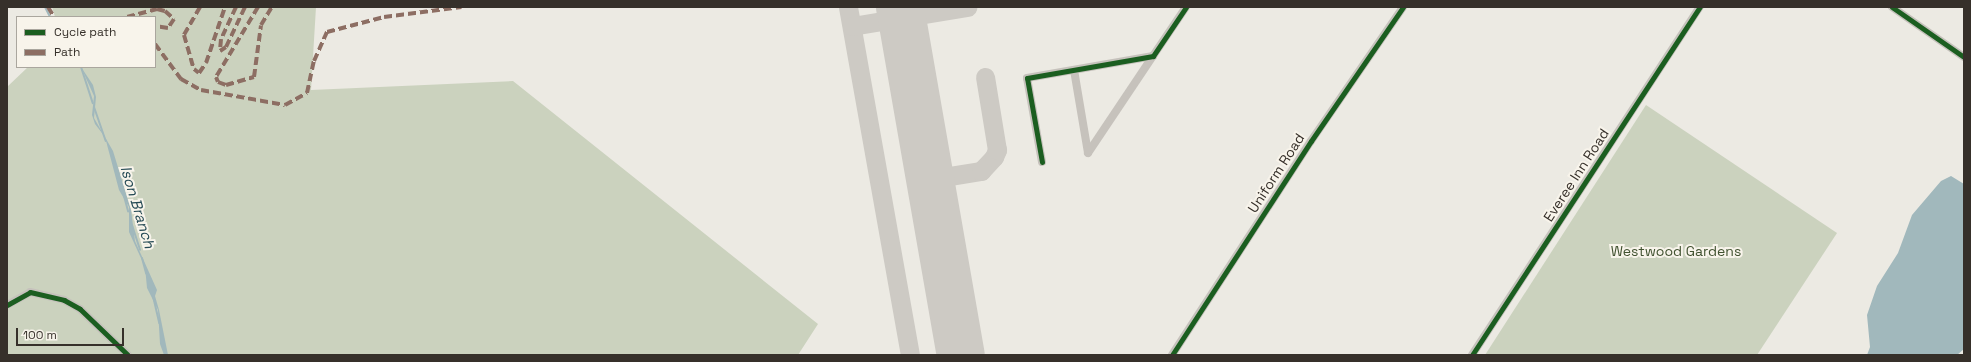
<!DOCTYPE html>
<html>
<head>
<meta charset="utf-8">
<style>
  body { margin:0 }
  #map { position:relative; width:1971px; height:362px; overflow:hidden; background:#eceae3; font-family:"Space Grotesk",sans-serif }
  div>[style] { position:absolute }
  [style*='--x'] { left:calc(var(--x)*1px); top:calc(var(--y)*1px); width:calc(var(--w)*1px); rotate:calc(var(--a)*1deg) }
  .green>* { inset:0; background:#cbd2be }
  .water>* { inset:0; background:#a1b8bc }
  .stream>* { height:2px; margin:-1px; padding:0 1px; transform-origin:1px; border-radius:1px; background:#a1b8bc }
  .taxiway>* { height:19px; margin:-9.5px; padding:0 9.5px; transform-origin:9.5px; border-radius:9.5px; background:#cdcac4 }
  .runway>* { height:48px; margin:-24px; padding:0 24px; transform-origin:24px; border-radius:24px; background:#cdcac4 }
  .minor>* { height:8px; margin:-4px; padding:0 4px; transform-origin:4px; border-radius:4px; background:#c6c2bc }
  .quiet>* { height:4px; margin-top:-2px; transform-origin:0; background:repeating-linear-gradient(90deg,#8d6e63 0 8px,transparent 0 12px) }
  .cycleway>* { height:5px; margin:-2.5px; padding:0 2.5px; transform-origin:2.5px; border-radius:2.5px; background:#1b5e20 }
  span { translate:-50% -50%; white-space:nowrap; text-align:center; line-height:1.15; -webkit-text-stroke:4px #f8f4eb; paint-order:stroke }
  .street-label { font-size:14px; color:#36302a }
  .park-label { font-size:14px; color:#415230 }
  .water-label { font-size:15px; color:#244954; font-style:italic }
  .frame { position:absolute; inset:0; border:8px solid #36302a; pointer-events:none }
  .legend { position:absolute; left:16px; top:16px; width:140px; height:52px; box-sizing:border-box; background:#f8f4eb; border:1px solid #aaa69e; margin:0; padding:5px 7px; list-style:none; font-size:12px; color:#36302a }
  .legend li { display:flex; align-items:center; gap:8px; height:20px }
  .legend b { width:20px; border:1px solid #aaa69e }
  .scale { position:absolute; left:16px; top:328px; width:108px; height:18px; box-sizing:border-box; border:2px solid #36302a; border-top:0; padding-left:5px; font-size:12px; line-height:14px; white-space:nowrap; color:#36302a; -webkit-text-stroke:3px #f8f4eb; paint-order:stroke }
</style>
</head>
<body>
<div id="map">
  <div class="green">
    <i style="clip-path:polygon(52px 7px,316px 7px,311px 90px,513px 81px,818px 324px,798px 355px,7px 355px,7px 87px,28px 67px,155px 67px,155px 17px,55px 17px)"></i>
    <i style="clip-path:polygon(1646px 105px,1837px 233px,1757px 355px,1485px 355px)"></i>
  </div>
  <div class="water">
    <i style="clip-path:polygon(81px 67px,93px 85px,96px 97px,94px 118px,113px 151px,131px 210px,135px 241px,157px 290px,155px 296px,159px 310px,168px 355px,164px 355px,160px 344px,158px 310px,147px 288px,145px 267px,129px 232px,129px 207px,119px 190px,105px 137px,95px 124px,92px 115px,94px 96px)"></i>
    <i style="clip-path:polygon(1951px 176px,1964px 184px,1964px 349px,1957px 355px,1867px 355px,1870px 347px,1867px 315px,1877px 286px,1898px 253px,1912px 215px,1941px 181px)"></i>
  </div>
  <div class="stream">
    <i style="--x:45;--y:7;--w:11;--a:63"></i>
    <i style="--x:81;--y:67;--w:38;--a:72"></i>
    <i style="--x:94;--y:107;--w:36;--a:71"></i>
    <i style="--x:124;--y:196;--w:16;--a:75"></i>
    <i style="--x:132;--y:225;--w:26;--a:72"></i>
    <i style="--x:142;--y:258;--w:16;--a:75"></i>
    <i style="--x:153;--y:296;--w:28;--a:77"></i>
  </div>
  <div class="taxiway">
    <i style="--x:848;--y:7;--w:353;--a:79.9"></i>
    <i style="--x:852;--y:26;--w:117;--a:-9.4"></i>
    <i style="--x:931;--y:179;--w:51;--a:-9.1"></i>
    <i style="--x:981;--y:171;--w:19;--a:-47"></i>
    <i style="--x:994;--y:157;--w:8;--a:-67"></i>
    <i style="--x:997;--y:150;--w:74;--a:-99.3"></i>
  </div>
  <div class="runway">
    <i style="--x:900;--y:7;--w:353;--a:80.1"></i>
  </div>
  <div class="minor">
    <i style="--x:1892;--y:7;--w:88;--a:34.8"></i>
    <i style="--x:1074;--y:70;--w:84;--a:80.4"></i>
    <i style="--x:1088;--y:153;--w:117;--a:-56.2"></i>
    <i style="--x:1042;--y:162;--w:85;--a:-100.1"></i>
    <i style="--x:1027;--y:78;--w:128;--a:-9.9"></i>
    <i style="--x:1153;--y:56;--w:59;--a:-56"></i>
    <i style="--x:7;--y:305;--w:26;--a:-29"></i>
    <i style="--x:30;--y:292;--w:35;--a:13"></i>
    <i style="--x:64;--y:300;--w:18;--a:29"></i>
    <i style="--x:80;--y:309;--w:66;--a:43.8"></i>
    <i style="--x:1172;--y:355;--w:255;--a:-57"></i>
    <i style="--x:1311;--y:141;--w:163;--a:-55.5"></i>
    <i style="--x:1472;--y:355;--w:416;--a:-56.8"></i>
  </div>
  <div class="quiet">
    <i style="--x:48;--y:7;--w:12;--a:59"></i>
    <i style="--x:200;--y:7;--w:32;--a:120"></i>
    <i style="--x:184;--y:35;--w:35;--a:74"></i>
    <i style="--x:194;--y:69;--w:6;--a:39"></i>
    <i style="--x:199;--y:73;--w:12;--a:-55"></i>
    <i style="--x:206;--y:63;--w:59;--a:-71.3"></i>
    <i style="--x:236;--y:7;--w:35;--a:115"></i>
    <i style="--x:221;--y:39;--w:12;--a:95"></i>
    <i style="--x:220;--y:51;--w:7;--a:-34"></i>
    <i style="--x:226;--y:47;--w:44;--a:-64.6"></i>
    <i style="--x:258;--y:7;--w:82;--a:121"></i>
    <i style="--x:216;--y:77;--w:5;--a:68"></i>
    <i style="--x:218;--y:82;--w:9;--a:21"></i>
    <i style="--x:226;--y:85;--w:29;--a:-16"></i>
    <i style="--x:254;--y:77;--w:52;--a:-82.3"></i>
    <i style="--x:261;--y:25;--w:21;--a:-59"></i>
    <i style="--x:127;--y:17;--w:31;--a:-15"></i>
    <i style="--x:157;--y:9;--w:8;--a:14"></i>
    <i style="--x:165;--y:11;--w:12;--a:42"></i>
    <i style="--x:174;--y:19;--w:11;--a:124"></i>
    <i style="--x:168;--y:28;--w:13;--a:-171"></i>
    <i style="--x:155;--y:44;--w:44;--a:53.4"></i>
    <i style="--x:181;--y:79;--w:23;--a:29"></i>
    <i style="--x:201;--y:90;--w:85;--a:10.1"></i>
    <i style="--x:285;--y:105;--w:25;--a:-29"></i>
    <i style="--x:307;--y:93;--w:33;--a:-78"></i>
    <i style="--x:314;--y:61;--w:32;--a:-66"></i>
    <i style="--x:327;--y:32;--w:59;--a:-14.7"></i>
    <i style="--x:384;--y:17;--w:78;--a:-7.4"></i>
  </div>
  <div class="cycleway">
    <i style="--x:1892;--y:7;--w:88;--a:34.8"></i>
    <i style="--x:1042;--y:162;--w:85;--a:-100.1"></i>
    <i style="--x:1027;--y:78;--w:128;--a:-9.9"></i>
    <i style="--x:1153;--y:56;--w:59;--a:-56"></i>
    <i style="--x:7;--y:305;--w:26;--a:-29"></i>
    <i style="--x:30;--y:292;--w:35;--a:13"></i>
    <i style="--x:64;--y:300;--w:18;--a:29"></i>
    <i style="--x:80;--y:309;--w:66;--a:43.8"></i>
    <i style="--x:1172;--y:355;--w:255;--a:-57"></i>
    <i style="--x:1311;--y:141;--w:163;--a:-55.5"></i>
    <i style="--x:1472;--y:355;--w:416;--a:-56.8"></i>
  </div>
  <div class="street-label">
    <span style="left:1276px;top:173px;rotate:-57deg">Uniform Road</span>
    <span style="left:1576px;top:175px;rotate:-57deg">Everee Inn Road</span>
  </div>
  <div class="park-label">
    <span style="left:1676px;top:251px">Westwood Gardens</span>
  </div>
  <div class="water-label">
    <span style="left:138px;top:207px;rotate:73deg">Ison Branch</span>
  </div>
  <div class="frame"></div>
  <ul class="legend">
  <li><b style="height:5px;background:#1b5e20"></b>Cycle path</li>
  <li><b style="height:5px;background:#8d6e63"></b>Path</li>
  </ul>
  <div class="scale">100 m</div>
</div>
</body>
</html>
